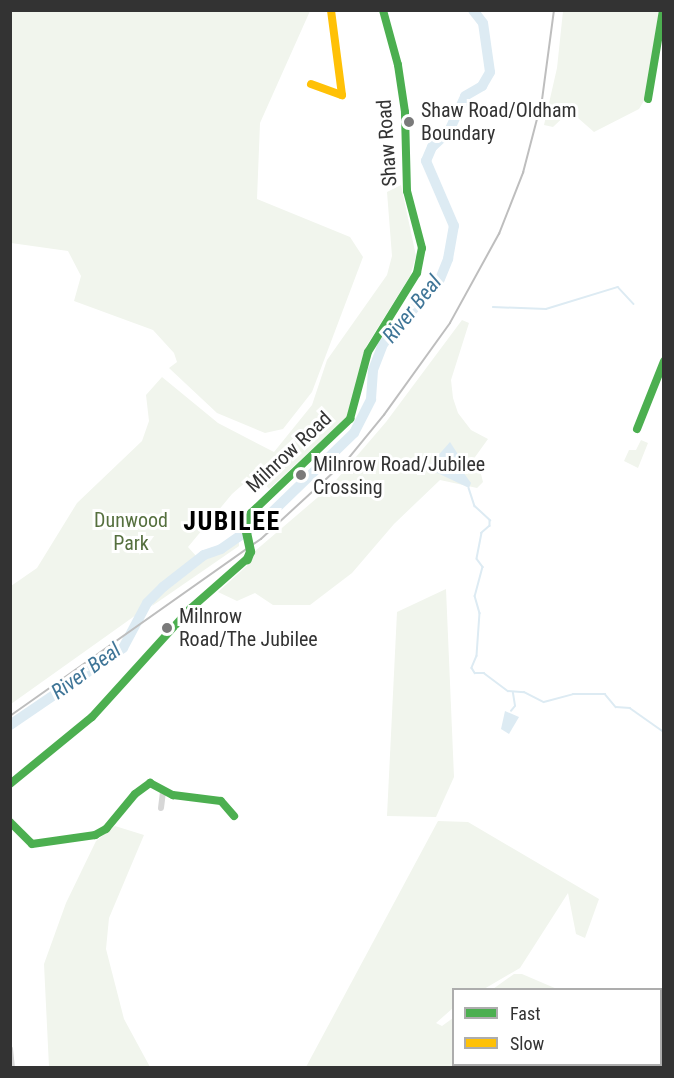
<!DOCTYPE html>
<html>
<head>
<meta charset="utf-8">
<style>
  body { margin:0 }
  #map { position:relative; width:674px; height:1078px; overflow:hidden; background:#fff; font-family:"Roboto Condensed",sans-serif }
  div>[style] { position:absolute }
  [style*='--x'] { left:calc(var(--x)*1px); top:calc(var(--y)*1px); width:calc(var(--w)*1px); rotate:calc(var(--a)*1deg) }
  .green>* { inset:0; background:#f1f5ed }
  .water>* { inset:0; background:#ddebf3 }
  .stream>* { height:1.5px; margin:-0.75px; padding:0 0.75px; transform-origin:0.75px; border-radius:0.75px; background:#ddebf3 }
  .river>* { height:10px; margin:-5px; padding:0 5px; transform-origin:5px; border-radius:5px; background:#ddebf3 }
  .street>* { height:6px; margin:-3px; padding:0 3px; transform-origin:3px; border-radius:3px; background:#d7d7d7 }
  .fast>* { height:8px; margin:-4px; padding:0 4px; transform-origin:4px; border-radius:4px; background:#4caf50 }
  .slow>* { height:8px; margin:-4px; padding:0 4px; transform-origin:4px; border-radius:4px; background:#ffc107 }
  .tram>* { height:1.5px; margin:-0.75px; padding:0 0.75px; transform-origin:0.75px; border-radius:0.75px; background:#bebebe }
  .fast-bridge>* { height:9px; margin:-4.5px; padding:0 4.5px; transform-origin:4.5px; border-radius:4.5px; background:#4caf50 }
  .dots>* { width:16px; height:16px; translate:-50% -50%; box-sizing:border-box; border:3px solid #fff; border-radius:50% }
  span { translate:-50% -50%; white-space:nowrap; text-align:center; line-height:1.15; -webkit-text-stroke:6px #fff; paint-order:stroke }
  .poi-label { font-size:20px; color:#333 }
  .left { translate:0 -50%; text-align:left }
  .street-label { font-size:20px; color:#333 }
  .park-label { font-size:20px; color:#56703f }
  .water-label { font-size:21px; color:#3f7597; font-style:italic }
  .district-label { font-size:26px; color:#000; font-weight:700; letter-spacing:1.5px }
  .frame { position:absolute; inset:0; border:12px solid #333; pointer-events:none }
  .legend { position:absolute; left:452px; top:988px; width:210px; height:78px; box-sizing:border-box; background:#fff; border:2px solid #adadad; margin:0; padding:8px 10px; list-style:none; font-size:18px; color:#333 }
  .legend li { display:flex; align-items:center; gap:12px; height:30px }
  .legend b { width:30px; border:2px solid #adadad }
</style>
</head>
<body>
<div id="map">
  <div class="green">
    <i style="clip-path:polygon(11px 10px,310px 11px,260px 123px,257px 199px,350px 237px,363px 257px,312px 392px,283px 429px,265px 433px,217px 413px,169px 368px,177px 362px,174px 353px,153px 330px,74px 301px,81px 276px,68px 251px,11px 243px)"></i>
    <i style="clip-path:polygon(563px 11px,659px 11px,645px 99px,639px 109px,594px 132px,570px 111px,553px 127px,544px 125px,557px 68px)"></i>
    <i style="clip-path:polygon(401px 185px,416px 256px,410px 276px,367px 345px,350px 414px,269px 489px,256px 473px,232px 494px,188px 547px,197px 557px,156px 589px,136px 615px,11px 704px,11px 586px,37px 568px,77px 503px,142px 441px,149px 421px,146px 395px,162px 377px,218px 423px,274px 452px,312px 405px,327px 360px,387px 275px,392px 256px,387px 192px)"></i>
    <i style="clip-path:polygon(462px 320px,469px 323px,451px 380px,453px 398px,458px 413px,471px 430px,488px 439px,470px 464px,480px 470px,483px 482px,477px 488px,440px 480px,394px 524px,352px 573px,310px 605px,273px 605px,255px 593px,237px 601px,218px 592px,251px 562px,255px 551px,331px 486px,386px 422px)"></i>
    <i style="clip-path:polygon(641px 440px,648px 443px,638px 468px,624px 461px,629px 450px,636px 450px)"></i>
    <i style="clip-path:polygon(239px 542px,239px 546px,152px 606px,161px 591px,206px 557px)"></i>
    <i style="clip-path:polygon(446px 589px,454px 777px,436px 817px,387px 816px,397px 612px)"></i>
    <i style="clip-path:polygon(438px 821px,468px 822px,599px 899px,585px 938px,576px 934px,568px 893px,520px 968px,484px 989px,454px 990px,453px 1008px,436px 1023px,442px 1026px,453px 1018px,454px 1064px,576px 1065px,575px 1067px,306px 1067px)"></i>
    <i style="clip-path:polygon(115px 826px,144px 835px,109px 918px,106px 949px,124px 1019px,150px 1067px,49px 1067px,44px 964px,66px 903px,96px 841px)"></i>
    <i style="clip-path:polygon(514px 974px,522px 974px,557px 989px,493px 989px)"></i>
    <i style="clip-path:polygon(661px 993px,663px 1067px,613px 1067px,660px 1064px)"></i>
  </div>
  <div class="water">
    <i style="clip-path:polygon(450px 442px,461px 459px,463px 472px,471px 483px,469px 488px,427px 468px)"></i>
    <i style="clip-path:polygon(505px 711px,519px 717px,509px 734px,501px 729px)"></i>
  </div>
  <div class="stream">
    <i style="--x:493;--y:307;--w:53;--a:2.2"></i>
    <i style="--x:546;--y:309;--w:75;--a:-17"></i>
    <i style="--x:618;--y:287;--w:23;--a:47"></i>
    <i style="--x:469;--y:488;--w:19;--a:72"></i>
    <i style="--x:475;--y:506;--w:21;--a:43"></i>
    <i style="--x:490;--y:520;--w:6;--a:90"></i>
    <i style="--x:490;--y:526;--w:11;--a:139"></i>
    <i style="--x:482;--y:533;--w:26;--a:101"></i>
    <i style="--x:477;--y:559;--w:10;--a:53"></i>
    <i style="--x:483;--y:567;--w:30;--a:105"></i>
    <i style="--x:475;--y:596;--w:18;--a:74"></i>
    <i style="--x:480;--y:613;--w:43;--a:94"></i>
    <i style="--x:477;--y:656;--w:13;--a:113"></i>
    <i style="--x:472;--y:668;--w:6;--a:59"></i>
    <i style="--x:475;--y:673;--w:9;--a:0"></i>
    <i style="--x:484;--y:673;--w:30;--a:37"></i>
    <i style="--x:508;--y:691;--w:16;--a:4"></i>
    <i style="--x:524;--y:692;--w:22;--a:27"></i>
    <i style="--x:544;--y:702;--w:30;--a:-15"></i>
    <i style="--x:573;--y:694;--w:32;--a:0"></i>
    <i style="--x:605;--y:694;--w:17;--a:50"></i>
    <i style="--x:616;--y:707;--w:14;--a:4"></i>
    <i style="--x:630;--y:708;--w:42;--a:35.2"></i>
    <i style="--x:511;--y:711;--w:6;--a:-51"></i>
    <i style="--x:515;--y:706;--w:13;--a:-99"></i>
  </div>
  <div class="river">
    <i style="--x:10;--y:725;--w:137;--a:-34.3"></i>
    <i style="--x:123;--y:648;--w:51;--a:-61.9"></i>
    <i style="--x:147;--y:603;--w:23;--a:-45"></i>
    <i style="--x:163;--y:587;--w:52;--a:-38"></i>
    <i style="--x:204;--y:555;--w:18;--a:-19"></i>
    <i style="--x:221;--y:549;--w:56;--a:-34.8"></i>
    <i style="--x:267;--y:517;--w:121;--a:-44"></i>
    <i style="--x:354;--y:433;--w:38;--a:-63"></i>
    <i style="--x:371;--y:399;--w:29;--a:-86"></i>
    <i style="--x:373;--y:370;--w:28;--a:-69"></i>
    <i style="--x:383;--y:344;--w:86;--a:-48.8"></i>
    <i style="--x:440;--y:279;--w:22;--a:-68"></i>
    <i style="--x:448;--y:259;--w:34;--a:-80"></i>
    <i style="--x:454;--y:226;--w:71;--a:-113.3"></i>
    <i style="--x:426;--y:161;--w:15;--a:-67"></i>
    <i style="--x:432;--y:147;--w:23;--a:-43"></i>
    <i style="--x:449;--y:131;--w:38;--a:-65"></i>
    <i style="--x:465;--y:96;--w:20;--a:-30"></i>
    <i style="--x:482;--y:86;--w:16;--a:-60"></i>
    <i style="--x:490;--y:72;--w:49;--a:-98.1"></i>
    <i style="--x:483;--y:23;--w:16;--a:-128"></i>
  </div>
  <div class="street">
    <i style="--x:161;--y:808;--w:16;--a:-83"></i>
    <i style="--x:10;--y:1049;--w:19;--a:84"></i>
  </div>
  <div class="fast">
    <i style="--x:648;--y:99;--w:90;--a:-80.4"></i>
    <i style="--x:637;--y:429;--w:73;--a:-68.3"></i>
    <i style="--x:245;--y:527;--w:15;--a:-67"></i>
    <i style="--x:251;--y:513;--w:137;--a:-43.5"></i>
    <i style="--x:350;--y:419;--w:69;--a:-75"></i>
    <i style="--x:368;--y:352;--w:93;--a:-58.2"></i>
    <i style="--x:417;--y:273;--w:25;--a:-79"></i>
    <i style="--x:422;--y:248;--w:59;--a:-104.7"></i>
    <i style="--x:407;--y:191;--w:79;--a:-91.5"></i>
    <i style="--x:405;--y:112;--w:48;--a:-98.5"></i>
    <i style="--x:398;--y:65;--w:57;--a:-105.3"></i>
    <i style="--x:10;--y:784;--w:106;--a:-39.3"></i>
    <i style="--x:92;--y:717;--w:146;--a:-47.8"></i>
    <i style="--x:190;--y:609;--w:76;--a:-41.3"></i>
    <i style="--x:10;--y:822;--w:31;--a:45"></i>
    <i style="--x:32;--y:844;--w:64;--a:-8.1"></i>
    <i style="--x:95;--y:835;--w:13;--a:-29"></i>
    <i style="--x:106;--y:829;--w:45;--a:-50.4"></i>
    <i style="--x:135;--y:794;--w:19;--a:-36"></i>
    <i style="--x:150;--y:783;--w:26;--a:28"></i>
    <i style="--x:173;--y:795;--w:48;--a:7.1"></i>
    <i style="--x:221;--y:801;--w:20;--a:49"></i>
  </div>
  <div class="slow">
    <i style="--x:311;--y:84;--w:33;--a:20"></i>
    <i style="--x:342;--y:95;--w:86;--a:-97.4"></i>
  </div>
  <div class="tram">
    <i style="--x:10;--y:716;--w:307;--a:-35.2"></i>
    <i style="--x:261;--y:539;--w:118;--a:-42.6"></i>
    <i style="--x:348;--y:459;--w:57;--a:-50.7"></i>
    <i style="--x:384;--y:415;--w:113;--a:-54.3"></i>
    <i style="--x:450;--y:323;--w:102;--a:-61.2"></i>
    <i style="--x:499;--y:234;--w:66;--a:-68.5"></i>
    <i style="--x:523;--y:173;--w:75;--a:-75.4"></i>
    <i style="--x:542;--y:100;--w:91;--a:-82.4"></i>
  </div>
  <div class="fast-bridge">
    <i style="--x:245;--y:527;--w:25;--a:78"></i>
    <i style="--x:250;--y:551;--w:9;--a:111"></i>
  </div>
  <div class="dots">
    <i style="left:409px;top:122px;background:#7a7a7a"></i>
    <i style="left:301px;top:475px;background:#7a7a7a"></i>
    <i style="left:167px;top:628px;background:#7a7a7a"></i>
  </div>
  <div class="poi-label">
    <span class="left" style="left:421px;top:122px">Shaw Road/Oldham<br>Boundary</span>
    <span class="left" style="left:313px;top:476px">Milnrow Road/Jubilee<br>Crossing</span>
    <span class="left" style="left:179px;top:628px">Milnrow<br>Road/The Jubilee</span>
  </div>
  <div class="street-label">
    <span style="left:387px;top:143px;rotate:-94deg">Shaw Road</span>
    <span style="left:289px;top:452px;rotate:-43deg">Milnrow Road</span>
  </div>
  <div class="park-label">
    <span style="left:131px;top:532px">Dunwood<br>Park</span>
  </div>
  <div class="water-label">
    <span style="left:412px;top:309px;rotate:-51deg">River Beal</span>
    <span style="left:86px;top:671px;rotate:-36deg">River Beal</span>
  </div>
  <div class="district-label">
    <span style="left:232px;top:522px">JUBILEE</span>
  </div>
  <div class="frame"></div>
  <ul class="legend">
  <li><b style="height:8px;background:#4caf50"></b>Fast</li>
  <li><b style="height:8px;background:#ffc107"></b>Slow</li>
  </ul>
</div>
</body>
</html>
